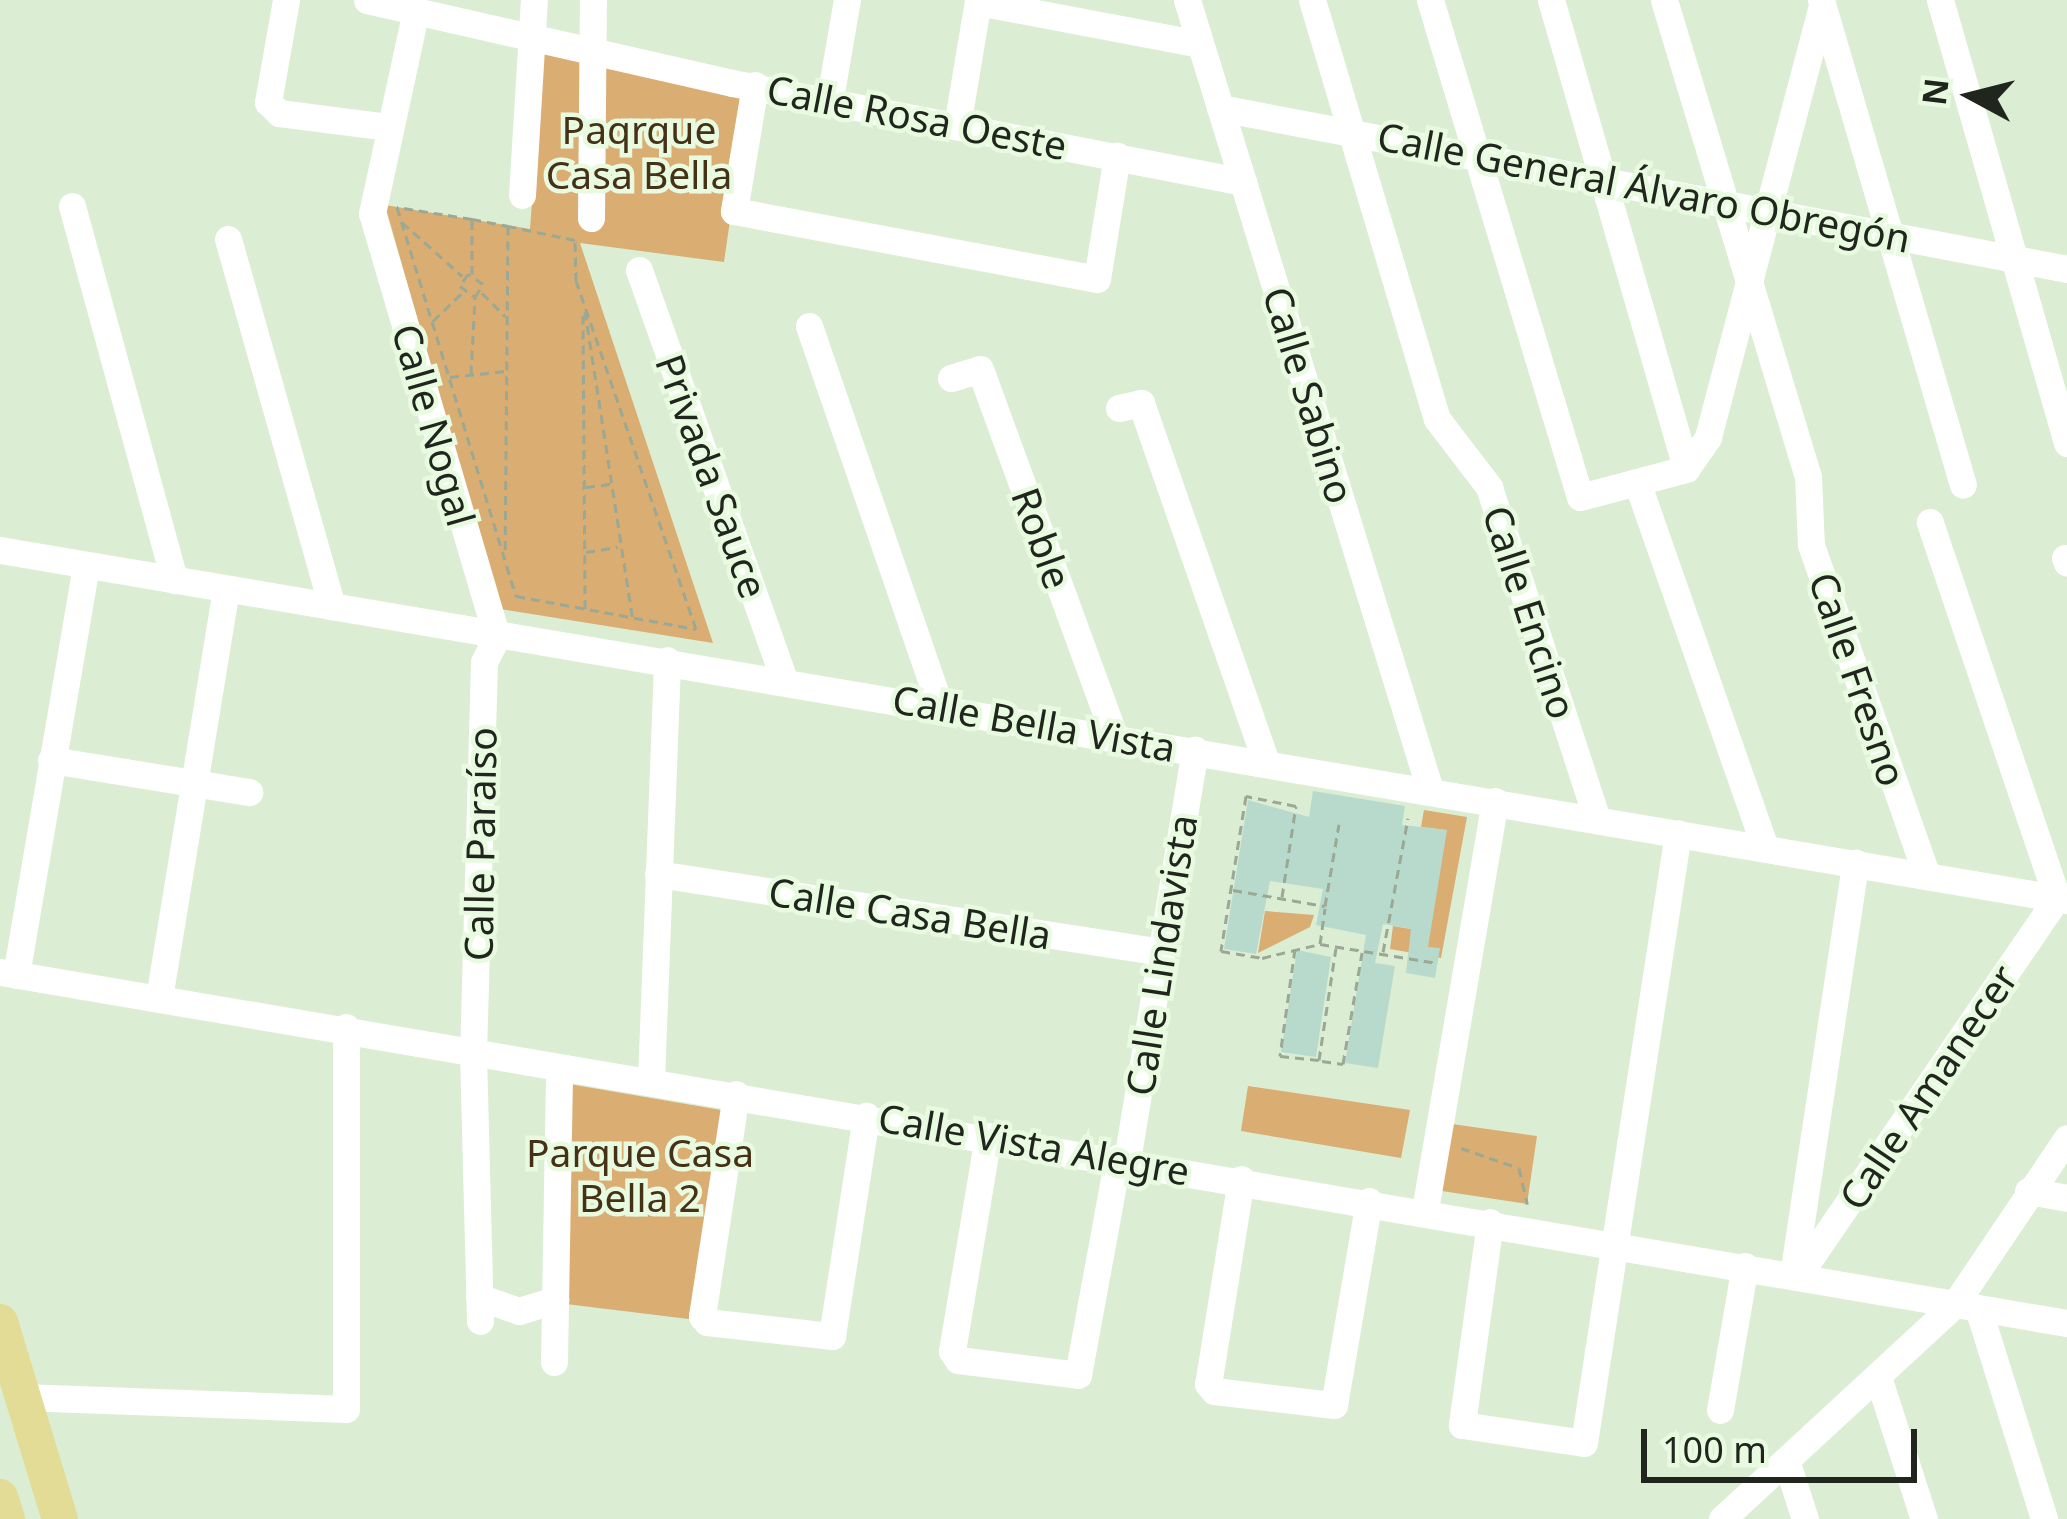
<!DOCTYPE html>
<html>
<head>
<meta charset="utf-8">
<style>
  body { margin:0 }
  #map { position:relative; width:2067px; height:1519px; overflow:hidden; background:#dbedd3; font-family:"Noto Sans",sans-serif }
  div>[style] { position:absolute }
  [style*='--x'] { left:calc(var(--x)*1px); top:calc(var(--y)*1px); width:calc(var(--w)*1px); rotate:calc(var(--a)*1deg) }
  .green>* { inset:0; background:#daad73 }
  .building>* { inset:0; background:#b8dacc }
  .path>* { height:3px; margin-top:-1.5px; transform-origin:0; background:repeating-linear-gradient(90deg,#9ba894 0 9px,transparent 0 15px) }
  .minor>* { height:27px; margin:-13.5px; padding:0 13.5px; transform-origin:13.5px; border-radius:13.5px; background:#fff }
  .major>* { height:36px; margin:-18px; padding:0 18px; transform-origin:18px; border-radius:18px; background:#e2dc96 }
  span { translate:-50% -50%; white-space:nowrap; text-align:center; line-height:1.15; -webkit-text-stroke:9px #e8fae0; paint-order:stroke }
  .street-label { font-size:39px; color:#20261d }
  .park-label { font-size:39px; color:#453116 }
  .north { position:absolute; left:1911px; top:36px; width:120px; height:120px; -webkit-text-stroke:9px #e8fae0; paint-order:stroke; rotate:277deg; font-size:33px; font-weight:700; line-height:48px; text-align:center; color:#20261d }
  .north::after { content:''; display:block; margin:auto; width:42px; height:54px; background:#20261d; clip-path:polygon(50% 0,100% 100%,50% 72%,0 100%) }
  .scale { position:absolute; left:1641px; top:1429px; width:276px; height:54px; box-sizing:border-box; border:6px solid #20261d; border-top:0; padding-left:15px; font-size:36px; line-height:42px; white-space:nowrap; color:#20261d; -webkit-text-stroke:9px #e8fae0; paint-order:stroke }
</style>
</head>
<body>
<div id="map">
  <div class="green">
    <i style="clip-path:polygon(545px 29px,751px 75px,724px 262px,580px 243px,713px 643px,500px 609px,385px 205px,530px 229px)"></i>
    <i style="clip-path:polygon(1424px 810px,1467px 817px,1441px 958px,1390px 949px,1393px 926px,1429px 932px,1446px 830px,1421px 827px)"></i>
    <i style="clip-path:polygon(1265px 911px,1314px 915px,1310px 927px,1258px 953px)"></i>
    <i style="clip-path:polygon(569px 1084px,721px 1110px,697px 1320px,566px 1304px)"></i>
    <i style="clip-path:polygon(1248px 1086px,1410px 1110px,1401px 1158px,1241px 1131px)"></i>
    <i style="clip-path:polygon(1452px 1124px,1537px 1136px,1527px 1204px,1442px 1191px)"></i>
  </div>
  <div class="building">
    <i style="clip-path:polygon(1313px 791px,1405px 806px,1402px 825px,1447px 830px,1428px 947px,1440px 948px,1435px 978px,1406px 973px,1411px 929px,1383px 924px,1375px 963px,1395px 966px,1378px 1068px,1345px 1063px,1366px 935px,1316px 925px,1323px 889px,1270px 881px,1256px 954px,1224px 949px,1248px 800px,1309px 817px)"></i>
    <i style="clip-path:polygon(1297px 950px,1331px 957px,1316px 1057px,1281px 1052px)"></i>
  </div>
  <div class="path">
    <i style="--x:472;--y:219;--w:76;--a:-170.9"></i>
    <i style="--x:397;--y:207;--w:407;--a:73"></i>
    <i style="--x:516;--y:596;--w:183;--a:10.4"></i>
    <i style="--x:696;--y:629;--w:368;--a:-109"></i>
    <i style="--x:576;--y:281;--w:41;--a:-91.4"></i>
    <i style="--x:575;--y:240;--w:68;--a:-168.2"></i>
    <i style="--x:402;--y:222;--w:81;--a:42"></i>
    <i style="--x:472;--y:274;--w:55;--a:-90"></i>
    <i style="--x:472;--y:219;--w:37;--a:11"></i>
    <i style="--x:508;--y:226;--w:328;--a:90.5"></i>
    <i style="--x:482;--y:293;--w:33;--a:45"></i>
    <i style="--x:585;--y:311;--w:309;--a:81.2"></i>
    <i style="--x:583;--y:315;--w:296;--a:89.6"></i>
    <i style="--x:433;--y:321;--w:39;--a:-44"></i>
    <i style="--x:471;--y:374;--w:77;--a:-87"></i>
    <i style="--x:475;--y:297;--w:15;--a:-58"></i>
    <i style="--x:483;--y:284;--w:18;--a:-146"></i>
    <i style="--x:468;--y:274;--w:14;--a:124"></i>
    <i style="--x:460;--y:286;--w:19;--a:36"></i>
    <i style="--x:450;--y:377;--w:56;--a:-6.1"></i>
    <i style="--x:586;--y:487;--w:26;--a:-7"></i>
    <i style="--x:586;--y:552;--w:32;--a:-9"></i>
    <i style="--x:1233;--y:890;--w:93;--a:9.9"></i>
    <i style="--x:1325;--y:906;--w:83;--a:-80.3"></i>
    <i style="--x:1282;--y:897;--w:92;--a:-81.3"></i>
    <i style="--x:1296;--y:806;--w:51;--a:-168.7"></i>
    <i style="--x:1246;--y:796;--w:157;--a:99.2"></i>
    <i style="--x:1221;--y:951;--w:42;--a:9.7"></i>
    <i style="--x:1262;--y:958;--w:60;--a:-13.6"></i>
    <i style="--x:1320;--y:944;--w:119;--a:9.2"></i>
    <i style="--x:1320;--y:944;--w:36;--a:-82"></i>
    <i style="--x:1295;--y:949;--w:108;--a:98"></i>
    <i style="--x:1280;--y:1056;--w:39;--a:6"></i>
    <i style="--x:1319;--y:1060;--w:113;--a:-81.4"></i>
    <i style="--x:1383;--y:952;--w:136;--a:-79.4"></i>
    <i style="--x:1322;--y:1061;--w:21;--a:8"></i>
    <i style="--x:1343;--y:1064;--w:113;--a:-80.3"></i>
    <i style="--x:1461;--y:1148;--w:61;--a:19"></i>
    <i style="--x:1519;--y:1168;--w:37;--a:77"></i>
  </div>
  <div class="minor">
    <i style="--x:286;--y:0;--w:104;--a:100"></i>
    <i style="--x:268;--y:102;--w:16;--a:45"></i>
    <i style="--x:279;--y:113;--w:111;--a:7.3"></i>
    <i style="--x:367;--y:0;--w:374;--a:12.8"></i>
    <i style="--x:732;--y:83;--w:521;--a:10.94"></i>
    <i style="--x:1187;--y:0;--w:827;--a:72.9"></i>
    <i style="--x:1312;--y:0;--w:437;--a:73.4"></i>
    <i style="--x:1437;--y:419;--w:86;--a:52.6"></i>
    <i style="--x:1489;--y:487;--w:349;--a:72"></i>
    <i style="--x:1430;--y:0;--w:519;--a:73.21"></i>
    <i style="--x:1580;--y:497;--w:110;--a:-14.8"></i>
    <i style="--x:1551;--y:0;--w:488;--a:73.9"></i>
    <i style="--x:1664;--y:0;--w:498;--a:73.2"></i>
    <i style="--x:1808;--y:477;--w:68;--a:87.5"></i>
    <i style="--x:1811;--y:545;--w:351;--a:70.7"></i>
    <i style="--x:1821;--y:0;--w:505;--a:73.68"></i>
    <i style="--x:1940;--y:0;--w:461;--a:74"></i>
    <i style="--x:978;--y:2;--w:226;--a:10.7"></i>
    <i style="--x:416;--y:10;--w:208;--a:102.2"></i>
    <i style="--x:372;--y:213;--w:442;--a:73.6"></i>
    <i style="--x:755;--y:85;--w:128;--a:99.5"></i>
    <i style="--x:734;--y:211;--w:369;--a:10.6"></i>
    <i style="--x:1097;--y:279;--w:125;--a:-80.8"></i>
    <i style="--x:830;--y:98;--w:99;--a:-80.2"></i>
    <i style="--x:1220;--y:108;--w:862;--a:10.76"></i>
    <i style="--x:957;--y:126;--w:128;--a:-80.5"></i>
    <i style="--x:522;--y:195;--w:195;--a:-86.5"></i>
    <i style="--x:72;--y:206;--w:388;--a:74.7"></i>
    <i style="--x:591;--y:218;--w:218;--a:-89.5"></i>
    <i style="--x:228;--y:239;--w:382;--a:74.2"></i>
    <i style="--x:639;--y:270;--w:437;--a:70.5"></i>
    <i style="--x:809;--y:326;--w:405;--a:71"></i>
    <i style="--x:951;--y:378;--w:30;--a:-17"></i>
    <i style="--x:980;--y:369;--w:390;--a:69.9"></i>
    <i style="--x:1119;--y:408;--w:23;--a:-13"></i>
    <i style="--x:1141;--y:403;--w:380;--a:70.8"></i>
    <i style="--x:1686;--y:469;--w:39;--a:-55"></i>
    <i style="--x:1708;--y:437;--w:443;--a:-75.2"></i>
    <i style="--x:1637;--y:482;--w:388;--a:70.7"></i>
    <i style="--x:0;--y:550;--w:2096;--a:9.61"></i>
    <i style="--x:2065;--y:558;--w:5;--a:68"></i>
    <i style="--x:51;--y:760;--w:201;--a:9.2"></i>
    <i style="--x:658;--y:874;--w:509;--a:8.81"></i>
    <i style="--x:0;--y:972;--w:2097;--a:9.64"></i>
    <i style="--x:16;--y:975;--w:416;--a:-80.3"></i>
    <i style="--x:159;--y:998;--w:414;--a:-80.7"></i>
    <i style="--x:651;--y:1080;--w:420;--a:-87.8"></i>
    <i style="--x:736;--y:1094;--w:225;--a:98.7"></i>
    <i style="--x:702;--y:1316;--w:8;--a:50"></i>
    <i style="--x:707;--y:1322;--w:126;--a:6.4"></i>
    <i style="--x:832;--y:1336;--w:223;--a:-81.2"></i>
    <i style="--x:988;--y:1136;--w:218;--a:99.5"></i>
    <i style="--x:952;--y:1351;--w:11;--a:56"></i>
    <i style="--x:958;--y:1360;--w:121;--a:7.1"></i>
    <i style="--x:1078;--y:1375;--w:221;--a:-79.6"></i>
    <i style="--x:1127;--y:1160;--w:416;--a:-80.6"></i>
    <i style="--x:1241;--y:1179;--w:208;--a:99.1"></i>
    <i style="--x:1208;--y:1384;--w:9;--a:49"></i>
    <i style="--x:1214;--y:1391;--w:121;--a:6.7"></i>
    <i style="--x:1334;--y:1405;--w:207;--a:-80.3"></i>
    <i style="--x:2028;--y:1191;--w:40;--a:10"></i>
    <i style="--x:1425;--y:1210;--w:415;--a:-80.3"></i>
    <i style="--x:1490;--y:1222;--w:205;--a:97.9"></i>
    <i style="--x:1462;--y:1425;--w:123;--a:8.4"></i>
    <i style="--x:1584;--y:1443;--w:617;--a:-81.24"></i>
    <i style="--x:1793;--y:1275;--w:417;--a:-81.4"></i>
    <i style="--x:1798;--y:1276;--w:458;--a:-55.6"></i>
    <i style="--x:2057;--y:898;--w:397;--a:-108.7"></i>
    <i style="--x:479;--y:1297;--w:42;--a:19.3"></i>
    <i style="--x:519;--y:1311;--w:38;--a:-17"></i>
    <i style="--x:1978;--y:1308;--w:221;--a:72.6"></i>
    <i style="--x:480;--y:1321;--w:266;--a:-91.5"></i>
    <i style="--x:473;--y:1055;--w:393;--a:-88.4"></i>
    <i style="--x:484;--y:662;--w:28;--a:-63"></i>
    <i style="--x:554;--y:1362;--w:295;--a:-89"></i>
    <i style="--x:1879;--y:1380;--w:146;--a:72.1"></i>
    <i style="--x:21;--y:1397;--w:325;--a:2.1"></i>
    <i style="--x:346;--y:1409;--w:382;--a:-90"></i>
    <i style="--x:1720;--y:1410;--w:146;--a:-80.2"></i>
    <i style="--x:1787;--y:1463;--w:59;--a:72.2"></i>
    <i style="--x:1722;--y:1519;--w:317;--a:-42.7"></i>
    <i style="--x:1955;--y:1304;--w:200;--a:-56"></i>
  </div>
  <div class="major">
    <i style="--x:0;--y:1322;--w:206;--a:73.1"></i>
    <i style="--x:0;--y:1497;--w:23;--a:72"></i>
  </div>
  <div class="street-label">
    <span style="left:917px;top:117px;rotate:11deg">Calle Rosa Oeste</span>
    <span style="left:1644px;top:187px;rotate:11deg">Calle General Álvaro Obregón</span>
    <span style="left:1309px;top:395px;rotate:73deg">Calle Sabino</span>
    <span style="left:434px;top:425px;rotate:74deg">Calle Nogal</span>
    <span style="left:712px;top:476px;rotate:70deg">Privada Sauce</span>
    <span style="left:1042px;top:538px;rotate:70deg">Roble</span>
    <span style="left:1530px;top:612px;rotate:72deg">Calle Encino</span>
    <span style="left:1858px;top:679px;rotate:71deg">Calle Fresno</span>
    <span style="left:1034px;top:723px;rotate:10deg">Calle Bella Vista</span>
    <span style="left:480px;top:844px;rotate:-89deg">Calle Paraíso</span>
    <span style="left:910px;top:913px;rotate:9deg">Calle Casa Bella</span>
    <span style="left:1161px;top:955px;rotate:-81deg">Calle Lindavista</span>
    <span style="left:1928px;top:1087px;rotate:-56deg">Calle Amanecer</span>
    <span style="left:1034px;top:1144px;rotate:10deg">Calle Vista Alegre</span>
  </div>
  <div class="park-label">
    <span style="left:639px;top:152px">Paqrque<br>Casa Bella</span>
    <span style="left:640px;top:1175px">Parque Casa<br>Bella 2</span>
  </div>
  <div class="north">N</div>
  <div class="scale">100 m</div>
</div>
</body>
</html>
